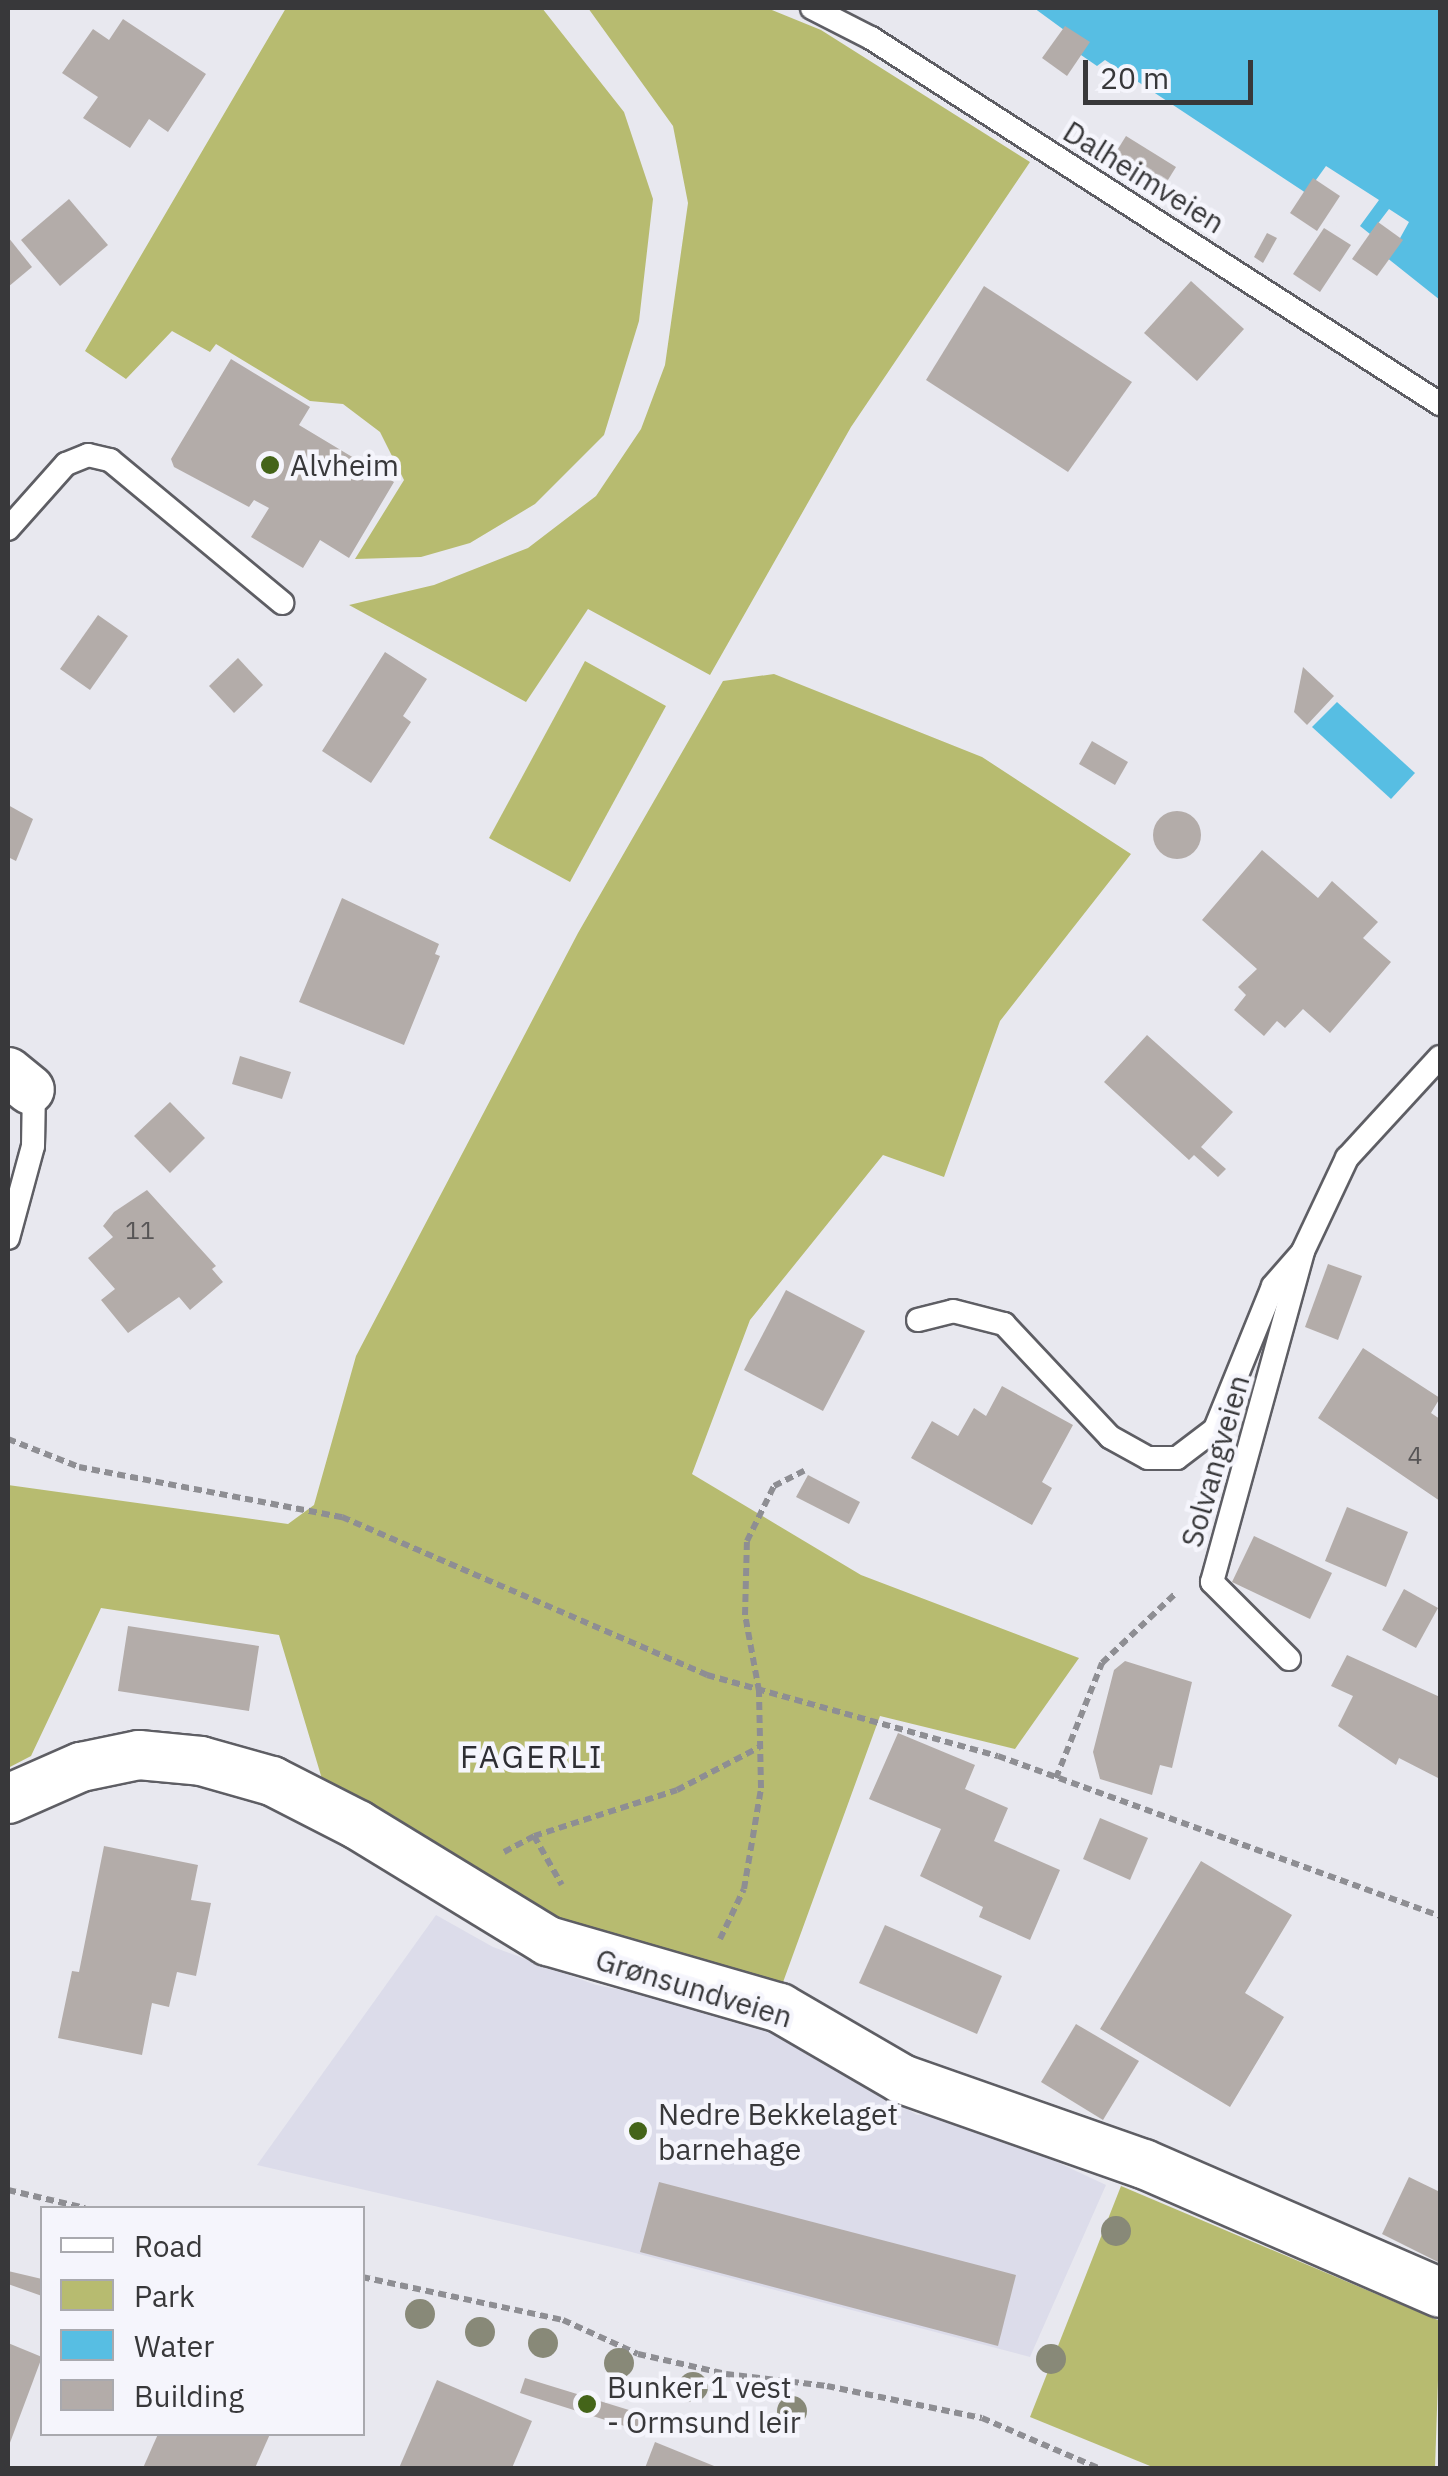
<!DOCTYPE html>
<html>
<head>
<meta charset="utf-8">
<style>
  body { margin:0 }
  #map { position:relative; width:1448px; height:2476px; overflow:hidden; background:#e8e8ef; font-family:"IBM Plex Sans",sans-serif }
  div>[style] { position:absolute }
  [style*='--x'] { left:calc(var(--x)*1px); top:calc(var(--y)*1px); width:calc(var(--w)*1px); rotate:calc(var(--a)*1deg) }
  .built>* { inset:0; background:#dcdcea }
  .green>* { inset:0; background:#b7bb70 }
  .water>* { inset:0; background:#57bee3 }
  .pier>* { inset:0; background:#e8e8ef }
  .building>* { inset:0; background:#b3aca9 }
  .round { border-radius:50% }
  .path>* { height:6px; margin-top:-3px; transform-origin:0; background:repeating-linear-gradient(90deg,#8e8e93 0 8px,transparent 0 13px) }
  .roads { filter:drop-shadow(2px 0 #5e5e64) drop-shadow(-2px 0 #5e5e64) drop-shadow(0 2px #5e5e64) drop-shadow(0 -2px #5e5e64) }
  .service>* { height:22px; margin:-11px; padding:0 11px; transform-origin:11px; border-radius:11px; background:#fff }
  .minor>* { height:48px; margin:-24px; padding:0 24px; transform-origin:24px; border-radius:24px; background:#fff }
  .trees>* { width:30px; height:30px; margin:-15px; border-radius:50%; background:#888978 }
  .dots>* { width:28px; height:28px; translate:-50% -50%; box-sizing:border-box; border:5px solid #f5f5fc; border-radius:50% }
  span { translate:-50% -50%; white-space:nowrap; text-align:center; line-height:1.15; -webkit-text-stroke:9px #f5f5fc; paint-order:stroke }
  .number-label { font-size:25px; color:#575556 }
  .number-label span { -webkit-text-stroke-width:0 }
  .street-label { font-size:30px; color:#38383a }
  .poi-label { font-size:30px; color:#38383a }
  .left { translate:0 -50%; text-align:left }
  .neighbourhood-label { font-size:32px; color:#2e2e33; letter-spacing:2.5px }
  .frame { position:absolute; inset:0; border:10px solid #38383a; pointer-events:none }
  .legend { position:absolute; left:40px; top:2206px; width:325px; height:230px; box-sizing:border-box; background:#f5f5fc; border:2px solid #a9a9ae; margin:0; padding:12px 18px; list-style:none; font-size:30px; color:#38383a }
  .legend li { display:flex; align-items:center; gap:20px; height:50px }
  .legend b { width:50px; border:2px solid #a9a9ae }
  .scale { position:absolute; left:1083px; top:60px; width:170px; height:45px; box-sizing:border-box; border:5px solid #38383a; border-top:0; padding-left:12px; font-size:30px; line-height:35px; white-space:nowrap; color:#38383a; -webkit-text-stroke:8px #f5f5fc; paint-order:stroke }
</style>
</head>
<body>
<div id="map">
  <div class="built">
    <i style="clip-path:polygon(436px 1915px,493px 1947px,596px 1985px,758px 2017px,917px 2115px,944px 2114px,1044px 2147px,1044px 2156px,1106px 2185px,1030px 2357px,620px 2249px,257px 2165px)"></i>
  </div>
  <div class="green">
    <i style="clip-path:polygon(286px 8px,542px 8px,624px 112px,653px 199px,639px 321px,604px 435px,535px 504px,470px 543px,421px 557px,355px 559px,404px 480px,380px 432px,343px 404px,310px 401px,216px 344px,210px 352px,172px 331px,126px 379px,85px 351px)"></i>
    <i style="clip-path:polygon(588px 8px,767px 8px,821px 30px,1030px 162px,851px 427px,710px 675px,588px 609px,526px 702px,349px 605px,434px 585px,528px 548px,596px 496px,641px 429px,665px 365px,688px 203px,673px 126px)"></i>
    <i style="clip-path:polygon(585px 661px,666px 706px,570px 882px,489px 838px)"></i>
    <i style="clip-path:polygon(774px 674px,982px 757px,1131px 854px,1000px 1021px,944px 1177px,883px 1155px,750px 1320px,692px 1474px,861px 1575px,1079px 1658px,1015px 1749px,880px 1716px,782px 1985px,539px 1919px,325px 1789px,279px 1635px,101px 1608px,31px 1756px,8px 1768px,8px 1485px,288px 1524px,314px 1505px,356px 1356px,578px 933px,723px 681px)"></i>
    <i style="clip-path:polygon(1121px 2186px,1440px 2321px,1435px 2468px,1155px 2468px,1030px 2417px)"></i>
  </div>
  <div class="water">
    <i style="clip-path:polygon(1034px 8px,1440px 8px,1440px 300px,1303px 191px,1105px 60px,1097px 66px,1081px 55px,1075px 38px)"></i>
    <i style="clip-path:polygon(1337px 702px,1415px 773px,1391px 799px,1312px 727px)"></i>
  </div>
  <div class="pier">
    <i style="clip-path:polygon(1326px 166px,1379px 200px,1360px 226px,1370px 234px,1389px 209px,1409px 222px,1384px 267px,1303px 198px)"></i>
  </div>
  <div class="building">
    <i style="clip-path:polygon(123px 19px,206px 74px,168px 132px,149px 119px,130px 148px,83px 118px,98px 97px,62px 73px,93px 29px,109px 40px)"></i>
    <i style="clip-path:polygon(1065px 26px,1090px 42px,1067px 76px,1042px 58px)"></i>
    <i style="clip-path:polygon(1126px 136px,1176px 167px,1158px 196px,1108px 165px)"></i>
    <i style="clip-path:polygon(1313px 178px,1340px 196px,1317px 231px,1290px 213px)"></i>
    <i style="clip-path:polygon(69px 199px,108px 245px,60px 286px,21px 240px)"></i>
    <i style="clip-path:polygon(1378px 222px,1403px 240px,1377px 276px,1352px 259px)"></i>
    <i style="clip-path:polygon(1324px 228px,1351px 245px,1320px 292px,1293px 274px)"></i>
    <i style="clip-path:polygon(1267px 233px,1277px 238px,1263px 263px,1254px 257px)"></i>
    <i style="clip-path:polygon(8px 237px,32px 267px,8px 287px)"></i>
    <i style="clip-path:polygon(1191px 281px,1244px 329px,1197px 381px,1144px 333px)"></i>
    <i style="clip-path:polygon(984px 286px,1132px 382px,1068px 472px,926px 380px)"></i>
    <i style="clip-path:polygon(231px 359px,310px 407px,299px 425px,394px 482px,349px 558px,320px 540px,303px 568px,251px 537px,269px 508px,254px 500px,249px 507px,174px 467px,171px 459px)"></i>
    <i style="clip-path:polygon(98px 615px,128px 636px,90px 690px,60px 669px)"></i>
    <i style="clip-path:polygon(385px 652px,427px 679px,403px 716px,411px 722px,371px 783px,322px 751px)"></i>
    <i style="clip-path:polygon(238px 658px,263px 685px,234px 713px,209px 686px)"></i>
    <i style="clip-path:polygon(1303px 667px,1334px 696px,1307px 725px,1294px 712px)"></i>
    <i style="clip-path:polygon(1092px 741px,1128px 762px,1115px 785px,1079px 764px)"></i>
    <i style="clip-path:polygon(8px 805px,33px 819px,16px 861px,8px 857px)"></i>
    <i class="round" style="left:1153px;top:811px;width:48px;height:48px"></i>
    <i style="clip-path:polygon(1262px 850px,1318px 898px,1332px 881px,1378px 922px,1363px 938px,1391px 962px,1330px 1033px,1303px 1009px,1285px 1028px,1277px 1021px,1264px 1036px,1234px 1010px,1246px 995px,1238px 987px,1257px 969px,1202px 920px)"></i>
    <i style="clip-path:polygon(342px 898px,439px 944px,435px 954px,440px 956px,404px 1045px,299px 1002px)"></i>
    <i style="clip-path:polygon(1147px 1035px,1233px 1112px,1201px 1147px,1226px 1169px,1218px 1177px,1194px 1155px,1189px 1160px,1104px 1082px)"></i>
    <i style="clip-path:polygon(240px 1056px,291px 1072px,282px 1099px,232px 1084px)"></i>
    <i style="clip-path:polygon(170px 1102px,205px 1138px,170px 1173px,134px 1136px)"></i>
    <i style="clip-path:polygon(147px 1190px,216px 1266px,212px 1269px,223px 1282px,190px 1310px,179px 1297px,128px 1333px,101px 1300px,115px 1289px,88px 1258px,113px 1237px,103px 1226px,114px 1212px)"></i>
    <i style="clip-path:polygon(1328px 1264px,1362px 1276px,1338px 1340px,1305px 1327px)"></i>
    <i style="clip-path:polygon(786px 1290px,865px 1331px,823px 1411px,744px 1370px)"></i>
    <i style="clip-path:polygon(1363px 1348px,1440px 1398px,1431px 1413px,1440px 1419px,1440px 1501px,1318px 1418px)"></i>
    <i style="clip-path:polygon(1002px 1386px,1073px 1425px,1042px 1482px,1052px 1488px,1032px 1525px,911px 1458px,932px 1421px,958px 1436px,974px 1408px,986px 1416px)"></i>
    <i style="clip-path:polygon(808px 1475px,860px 1502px,849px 1524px,796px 1497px)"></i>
    <i style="clip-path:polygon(1347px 1507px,1408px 1532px,1386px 1587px,1325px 1561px)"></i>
    <i style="clip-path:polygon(1254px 1536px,1332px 1573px,1310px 1619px,1232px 1582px)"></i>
    <i style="clip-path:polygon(1404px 1589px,1438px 1608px,1416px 1648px,1382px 1630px)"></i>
    <i style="clip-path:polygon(128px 1626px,259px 1646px,249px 1711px,118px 1691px)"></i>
    <i style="clip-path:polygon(1347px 1655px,1440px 1697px,1440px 1779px,1399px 1758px,1396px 1765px,1338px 1726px,1353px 1696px,1331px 1686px)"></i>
    <i style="clip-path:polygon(1125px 1661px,1192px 1682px,1172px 1768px,1160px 1765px,1152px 1795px,1100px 1779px,1093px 1752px,1114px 1670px)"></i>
    <i style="clip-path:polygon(898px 1733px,975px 1765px,965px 1789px,1008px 1808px,994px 1841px,1060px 1870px,1030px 1940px,979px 1917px,983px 1907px,920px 1876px,941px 1829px,869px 1799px)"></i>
    <i style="clip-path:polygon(1100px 1818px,1148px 1838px,1130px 1880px,1083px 1859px)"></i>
    <i style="clip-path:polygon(104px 1846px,198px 1865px,191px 1900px,211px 1903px,196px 1976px,177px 1972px,169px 2007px,152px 2003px,142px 2055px,58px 2038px,72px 1971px,79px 1972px)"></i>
    <i style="clip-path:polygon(1201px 1861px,1292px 1915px,1245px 1993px,1284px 2017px,1230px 2107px,1100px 2029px)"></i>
    <i style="clip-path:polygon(885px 1925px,1002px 1976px,977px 2034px,859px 1983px)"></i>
    <i style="clip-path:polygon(1076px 2024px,1139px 2061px,1103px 2120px,1041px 2082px)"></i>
    <i style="clip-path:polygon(1409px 2177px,1440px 2192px,1440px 2263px,1382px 2234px)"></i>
    <i style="clip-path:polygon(659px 2182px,1016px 2275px,998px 2346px,640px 2252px)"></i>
    <i style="clip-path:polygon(8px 2271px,42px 2279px,42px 2296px,8px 2284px)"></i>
    <i style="clip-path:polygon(8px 2343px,42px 2357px,8px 2448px)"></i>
    <i style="clip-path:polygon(525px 2378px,642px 2414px,637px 2430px,520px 2393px)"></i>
    <i style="clip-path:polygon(437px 2380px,532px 2421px,512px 2468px,399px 2468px)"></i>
    <i style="clip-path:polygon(158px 2434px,270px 2434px,255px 2468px,143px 2468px)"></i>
    <i style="clip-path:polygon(655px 2442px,719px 2468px,645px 2468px)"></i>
  </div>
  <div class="path">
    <i style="--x:8;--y:1439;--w:76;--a:21.5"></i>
    <i style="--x:79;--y:1467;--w:268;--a:10.8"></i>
    <i style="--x:342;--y:1517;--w:398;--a:23.4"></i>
    <i style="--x:707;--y:1675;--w:302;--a:15.6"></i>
    <i style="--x:998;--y:1756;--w:470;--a:19.9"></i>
    <i style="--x:1056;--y:1778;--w:124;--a:-68.2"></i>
    <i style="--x:1102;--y:1663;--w:103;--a:-43.4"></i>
    <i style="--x:534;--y:1836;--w:56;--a:60.3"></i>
    <i style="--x:504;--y:1852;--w:34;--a:-28"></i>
    <i style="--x:534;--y:1836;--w:150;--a:-17.8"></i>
    <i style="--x:677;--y:1790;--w:93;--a:-27.4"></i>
    <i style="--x:720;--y:1939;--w:55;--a:-64.4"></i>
    <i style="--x:744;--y:1889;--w:102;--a:-80.4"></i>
    <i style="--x:761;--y:1788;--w:97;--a:-91.2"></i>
    <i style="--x:759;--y:1691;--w:77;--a:-100.4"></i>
    <i style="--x:745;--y:1615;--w:74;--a:-88.5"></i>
    <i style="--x:747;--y:1541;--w:61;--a:-63.9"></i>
    <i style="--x:774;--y:1486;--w:34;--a:-27"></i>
    <i style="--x:8;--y:2190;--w:79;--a:13.2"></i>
    <i style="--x:362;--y:2277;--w:206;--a:12.1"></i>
    <i style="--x:563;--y:2320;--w:82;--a:24.4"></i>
    <i style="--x:638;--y:2354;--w:90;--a:12.8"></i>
    <i style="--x:726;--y:2374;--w:102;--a:6.8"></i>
    <i style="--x:827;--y:2386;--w:158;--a:11.7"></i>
    <i style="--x:982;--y:2418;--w:126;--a:23.3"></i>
  </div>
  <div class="roads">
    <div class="service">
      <i style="--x:812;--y:8;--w:66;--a:27"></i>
      <i style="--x:871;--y:38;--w:677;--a:32.75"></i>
      <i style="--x:8;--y:529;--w:87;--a:-48.3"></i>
      <i style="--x:66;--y:464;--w:24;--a:-22"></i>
      <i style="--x:88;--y:455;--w:23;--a:13"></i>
      <i style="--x:110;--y:460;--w:224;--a:39.7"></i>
      <i style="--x:8;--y:1238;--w:95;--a:-74.8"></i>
      <i style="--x:33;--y:1146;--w:59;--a:-89"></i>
      <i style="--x:918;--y:1320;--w:36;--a:-14"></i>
      <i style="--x:953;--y:1311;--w:53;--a:14.3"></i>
      <i style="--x:1004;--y:1324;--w:155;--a:46.8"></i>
      <i style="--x:1110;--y:1437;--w:43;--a:28.9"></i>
      <i style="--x:1148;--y:1458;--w:29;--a:0"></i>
      <i style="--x:1177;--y:1458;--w:48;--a:-37.3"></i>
      <i style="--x:1215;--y:1429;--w:154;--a:-67.9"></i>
      <i style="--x:1273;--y:1286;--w:43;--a:-48.8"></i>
      <i style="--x:1289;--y:1659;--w:109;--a:-135"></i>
      <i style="--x:1212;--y:1582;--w:343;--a:-74.6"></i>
      <i style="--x:1303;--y:1251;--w:103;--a:-64.7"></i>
      <i style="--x:1347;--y:1158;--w:137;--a:-47.4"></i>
    </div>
    <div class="minor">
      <i style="--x:8;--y:1072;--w:28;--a:39"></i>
      <i style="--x:8;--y:1799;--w:80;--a:-23.7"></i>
      <i style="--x:81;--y:1767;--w:59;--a:-11.7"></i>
      <i style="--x:139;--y:1755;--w:62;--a:5.5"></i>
      <i style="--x:201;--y:1761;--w:74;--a:15.7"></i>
      <i style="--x:272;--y:1781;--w:97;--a:27.1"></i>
      <i style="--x:358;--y:1825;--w:223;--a:31.4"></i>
      <i style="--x:548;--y:1941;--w:241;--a:16.1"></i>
      <i style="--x:780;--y:2008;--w:141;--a:30.2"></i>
      <i style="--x:902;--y:2079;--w:256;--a:19.4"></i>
      <i style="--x:1144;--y:2164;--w:323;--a:23.5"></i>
    </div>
  </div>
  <div class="trees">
    <i style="left:1116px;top:2231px"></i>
    <i style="left:420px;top:2314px"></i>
    <i style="left:480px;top:2332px"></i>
    <i style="left:543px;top:2343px"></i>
    <i style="left:1051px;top:2359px"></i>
    <i style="left:619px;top:2363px"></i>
    <i style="left:693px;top:2387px"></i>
    <i style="left:792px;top:2411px"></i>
  </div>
  <div class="dots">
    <i style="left:270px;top:465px;background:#446419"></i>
    <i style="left:638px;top:2131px;background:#446419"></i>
    <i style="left:587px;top:2404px;background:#446419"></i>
  </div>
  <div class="number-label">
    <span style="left:140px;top:1230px">11</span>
    <span style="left:1415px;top:1455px">4</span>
  </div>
  <div class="street-label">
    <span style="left:1144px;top:177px;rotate:32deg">Dalheimveien</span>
    <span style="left:1215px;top:1461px;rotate:-74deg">Solvangveien</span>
    <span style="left:694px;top:1988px;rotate:17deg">Grønsundveien</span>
  </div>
  <div class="poi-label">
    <span class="left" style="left:290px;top:465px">Alvheim</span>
    <span class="left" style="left:658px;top:2131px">Nedre Bekkelaget<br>barnehage</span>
    <span class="left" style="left:607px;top:2404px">Bunker 1 vest<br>- Ormsund leir</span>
  </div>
  <div class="neighbourhood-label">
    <span style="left:532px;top:1756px">FAGERLI</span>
  </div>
  <div class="frame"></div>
  <ul class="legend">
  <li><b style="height:12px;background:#fff"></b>Road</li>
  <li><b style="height:28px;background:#b7bb70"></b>Park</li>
  <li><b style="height:28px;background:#57bee3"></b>Water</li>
  <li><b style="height:28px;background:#b3aca9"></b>Building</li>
  </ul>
  <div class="scale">20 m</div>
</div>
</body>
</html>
